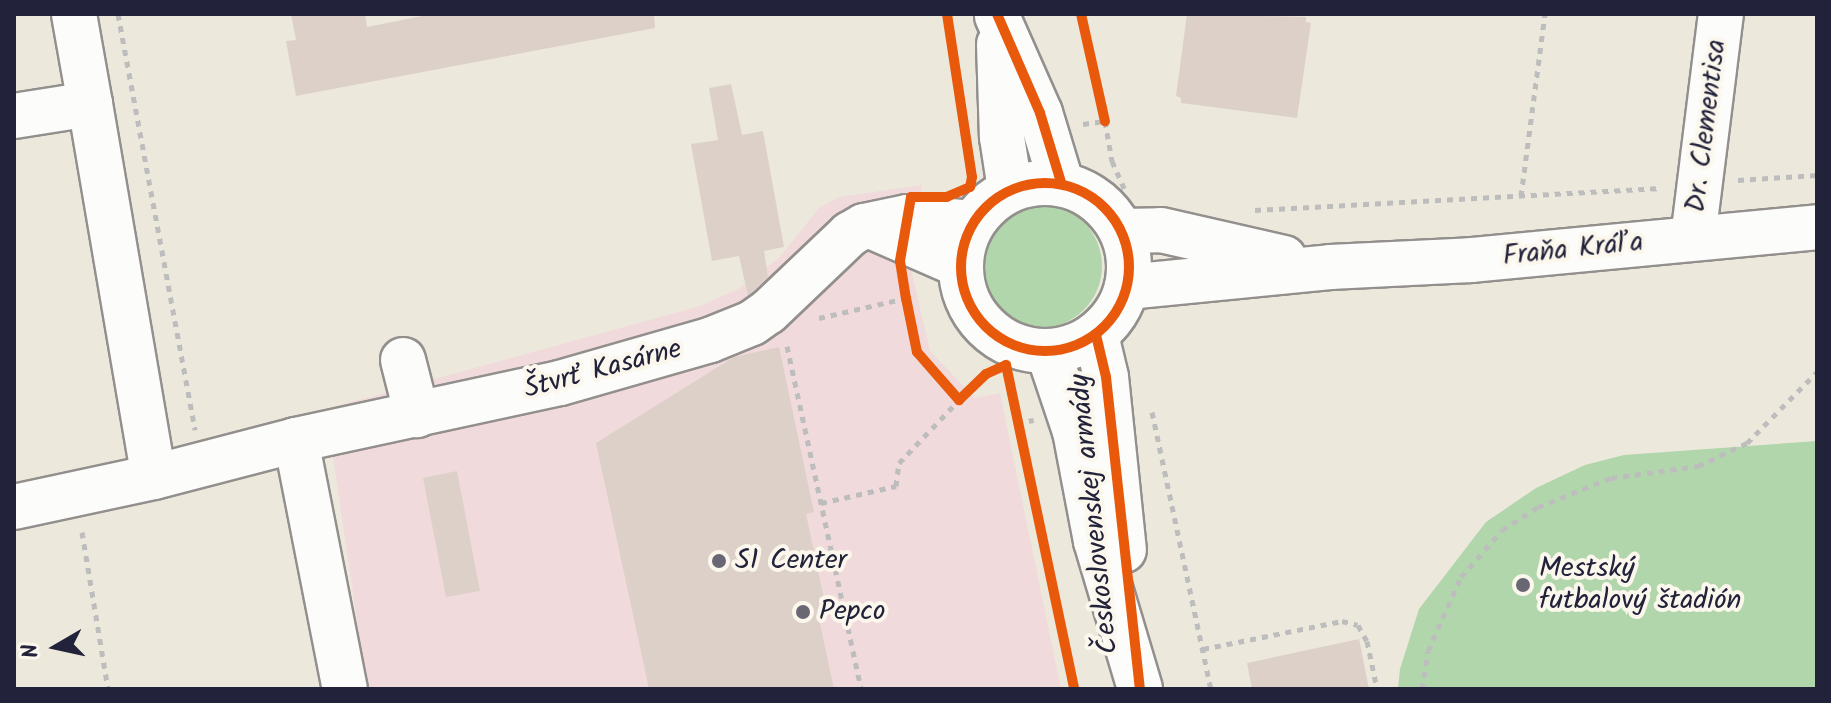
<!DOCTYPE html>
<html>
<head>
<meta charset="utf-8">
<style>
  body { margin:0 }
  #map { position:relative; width:1831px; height:703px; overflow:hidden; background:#ede8dc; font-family:Kalam,sans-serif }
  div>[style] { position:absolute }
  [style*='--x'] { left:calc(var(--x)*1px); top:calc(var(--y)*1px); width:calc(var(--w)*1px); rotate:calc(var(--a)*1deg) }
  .built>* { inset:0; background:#f1dadb }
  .green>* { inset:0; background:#b1d6ab }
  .round { border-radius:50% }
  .building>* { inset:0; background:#ddd0c9 }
  .path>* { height:5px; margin-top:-2.5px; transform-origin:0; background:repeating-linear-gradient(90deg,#bdbdbd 0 6px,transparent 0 12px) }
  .roads { filter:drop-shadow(2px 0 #928f8d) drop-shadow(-2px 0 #928f8d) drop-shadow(0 2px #928f8d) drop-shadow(0 -2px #928f8d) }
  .minor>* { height:44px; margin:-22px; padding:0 22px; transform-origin:22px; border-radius:22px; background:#fcfcfa }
  .major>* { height:44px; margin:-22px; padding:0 22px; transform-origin:22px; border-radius:22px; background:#fcfcfa }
  .major>.ring { margin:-22px; padding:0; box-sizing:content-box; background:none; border:44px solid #fcfcfa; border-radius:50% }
  .cycleway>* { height:10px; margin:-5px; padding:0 5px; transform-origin:5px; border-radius:5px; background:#e8590c }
  .cycleway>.ring { margin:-5px; padding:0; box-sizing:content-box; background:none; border:10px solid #e8590c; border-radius:50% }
  .dots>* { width:22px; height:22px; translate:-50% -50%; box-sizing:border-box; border:4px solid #fbf7ec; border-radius:50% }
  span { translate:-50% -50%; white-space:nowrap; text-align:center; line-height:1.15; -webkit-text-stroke:8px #fbf7ec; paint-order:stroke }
  .street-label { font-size:28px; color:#22223b }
  .poi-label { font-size:28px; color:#22223b }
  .left { translate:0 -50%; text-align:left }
  .frame { position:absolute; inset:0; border:16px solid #22223b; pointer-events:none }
  .north { position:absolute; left:16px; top:607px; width:80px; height:80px; -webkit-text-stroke:6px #fbf7ec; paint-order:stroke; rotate:261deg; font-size:22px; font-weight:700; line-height:32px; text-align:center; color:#22223b }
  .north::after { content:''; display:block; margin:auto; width:28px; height:36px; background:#22223b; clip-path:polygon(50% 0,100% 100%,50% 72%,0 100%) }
</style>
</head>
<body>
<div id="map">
  <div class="built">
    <i style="clip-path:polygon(922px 185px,909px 260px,930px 351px,975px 398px,1000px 393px,1061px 689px,367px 689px,326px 409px,700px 306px,738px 289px,779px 258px,819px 208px,839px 197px)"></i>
  </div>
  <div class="green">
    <i class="round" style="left:978px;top:204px;width:124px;height:124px"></i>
    <i style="clip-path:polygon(1817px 441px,1817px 689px,1398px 689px,1400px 669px,1419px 609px,1486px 522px,1536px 488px,1585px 465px,1624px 455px)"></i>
  </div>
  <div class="building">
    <i style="clip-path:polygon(291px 14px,365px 14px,367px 27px,432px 14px,654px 14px,655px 28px,296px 96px,286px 41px,296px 40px)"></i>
    <i style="clip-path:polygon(1187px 14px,1306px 17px,1306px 22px,1311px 23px,1297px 118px,1181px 103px,1181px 98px,1176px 96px)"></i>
    <i style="clip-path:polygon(731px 84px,742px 135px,763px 131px,784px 247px,764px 251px,768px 277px,748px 296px,739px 256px,712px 261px,691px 144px,718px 140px,709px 88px)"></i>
    <i style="clip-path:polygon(779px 347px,814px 512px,806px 514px,826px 608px,817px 610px,834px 689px,649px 689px,596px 443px,734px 357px)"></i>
    <i style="clip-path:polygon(457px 471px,480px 591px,446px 597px,423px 478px)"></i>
    <i style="clip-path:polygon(1359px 639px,1369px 689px,1252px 689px,1247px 663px)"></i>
  </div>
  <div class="path">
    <i style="--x:118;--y:14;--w:423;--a:79.5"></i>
    <i style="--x:1083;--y:124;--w:22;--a:-8"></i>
    <i style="--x:1105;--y:121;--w:41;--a:80.1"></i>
    <i style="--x:1112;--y:161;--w:35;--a:66"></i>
    <i style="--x:1738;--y:180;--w:79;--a:-3.6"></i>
    <i style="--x:1521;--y:196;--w:184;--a:-82.5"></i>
    <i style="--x:1255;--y:210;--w:407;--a:-3.1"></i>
    <i style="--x:819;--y:318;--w:89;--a:-12.9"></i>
    <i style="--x:787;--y:346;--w:351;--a:77.8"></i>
    <i style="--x:1152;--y:412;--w:283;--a:78"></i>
    <i style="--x:1017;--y:423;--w:17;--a:-10"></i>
    <i style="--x:821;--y:503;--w:77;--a:-12.8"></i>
    <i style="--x:896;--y:486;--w:23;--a:-83"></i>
    <i style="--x:899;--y:463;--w:87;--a:-46.4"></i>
    <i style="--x:82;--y:532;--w:159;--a:80.6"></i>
    <i style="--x:1203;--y:649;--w:142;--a:-11.4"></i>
    <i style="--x:1342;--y:621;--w:16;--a:14"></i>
    <i style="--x:1358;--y:625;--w:18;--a:61"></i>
    <i style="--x:1367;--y:641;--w:49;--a:78.2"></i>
    <i style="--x:1422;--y:689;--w:38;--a:-81"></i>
    <i style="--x:1428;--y:651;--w:81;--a:-66"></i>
    <i style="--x:1461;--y:577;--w:62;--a:-48.9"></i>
    <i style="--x:1502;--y:530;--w:43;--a:-32.6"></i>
    <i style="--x:1538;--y:507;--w:79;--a:-21.7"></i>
    <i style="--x:1611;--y:478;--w:88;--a:-7.9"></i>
    <i style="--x:1698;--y:466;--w:54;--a:-25.1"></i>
    <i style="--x:1747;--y:443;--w:100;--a:-45.4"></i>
  </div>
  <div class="roads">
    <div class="minor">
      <i style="--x:90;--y:104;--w:378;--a:80.3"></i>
      <i style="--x:154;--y:477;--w:147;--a:-14.6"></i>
      <i style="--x:296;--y:440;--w:270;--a:-12.2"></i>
      <i style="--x:560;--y:383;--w:156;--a:-16"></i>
      <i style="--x:710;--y:340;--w:45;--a:-22"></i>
      <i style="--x:752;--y:323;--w:19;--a:-35"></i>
      <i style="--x:768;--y:312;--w:113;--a:-43.6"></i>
      <i style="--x:850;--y:234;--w:16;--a:-30"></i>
      <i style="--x:864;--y:226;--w:44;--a:-11.8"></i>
      <i style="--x:907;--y:217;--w:65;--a:5.3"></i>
      <i style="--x:14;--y:116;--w:77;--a:-9"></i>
      <i style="--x:90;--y:104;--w:91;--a:-100.1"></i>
      <i style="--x:873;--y:227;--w:95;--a:23.6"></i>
      <i style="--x:1122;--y:231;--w:39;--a:-1"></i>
      <i style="--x:1161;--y:230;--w:126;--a:12.8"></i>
      <i style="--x:1693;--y:238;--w:226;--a:-82.9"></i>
      <i style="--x:1127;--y:287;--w:204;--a:-5.6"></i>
      <i style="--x:1330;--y:267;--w:141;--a:-2.8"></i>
      <i style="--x:1471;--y:260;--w:348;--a:-5.4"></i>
      <i style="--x:403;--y:360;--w:57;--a:75.7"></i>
      <i style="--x:296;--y:440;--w:254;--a:78.9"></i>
      <i style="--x:14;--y:507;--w:143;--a:-12.1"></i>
    </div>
    <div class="major">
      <i style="--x:997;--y:16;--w:106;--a:66.1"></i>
      <i style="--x:1040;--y:113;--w:72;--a:73.1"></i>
      <i style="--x:999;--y:44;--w:93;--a:88.2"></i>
      <i style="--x:1002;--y:137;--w:53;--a:81.3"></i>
      <i class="ring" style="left:961px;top:183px;width:124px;height:124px"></i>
      <i style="--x:1096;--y:335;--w:43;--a:76.6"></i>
      <i style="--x:1106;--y:377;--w:174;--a:84.1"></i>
      <i style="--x:1048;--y:351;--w:84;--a:71.4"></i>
      <i style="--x:1075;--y:431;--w:112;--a:79.2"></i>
      <i style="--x:1096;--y:541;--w:154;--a:73.4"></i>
    </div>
  </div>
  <div class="cycleway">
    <i style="--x:947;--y:14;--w:165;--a:81.3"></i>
    <i style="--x:972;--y:177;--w:10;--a:101"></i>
    <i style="--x:970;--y:187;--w:25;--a:157"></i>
    <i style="--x:947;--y:197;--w:36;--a:180"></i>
    <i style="--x:911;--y:197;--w:65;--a:99.8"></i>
    <i style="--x:900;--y:261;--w:37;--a:81"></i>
    <i style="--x:906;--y:298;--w:55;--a:78.5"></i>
    <i style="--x:917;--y:352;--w:64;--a:48.8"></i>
    <i style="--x:959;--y:400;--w:37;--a:-44"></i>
    <i style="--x:986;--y:374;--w:22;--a:-24"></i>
    <i style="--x:1006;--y:365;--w:331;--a:78.1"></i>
    <i style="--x:997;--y:14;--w:108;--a:66.5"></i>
    <i style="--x:1040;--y:113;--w:72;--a:73.1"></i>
    <i style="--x:1081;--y:14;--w:110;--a:77.4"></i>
    <i class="ring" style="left:961px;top:183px;width:158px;height:158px"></i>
    <i style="--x:1096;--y:335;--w:43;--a:76.6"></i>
    <i style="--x:1106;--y:377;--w:314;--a:83.8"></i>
  </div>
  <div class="dots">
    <i style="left:719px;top:561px;background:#696773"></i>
    <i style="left:1523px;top:585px;background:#696773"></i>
    <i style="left:803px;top:612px;background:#696773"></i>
  </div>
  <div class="street-label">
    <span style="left:1707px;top:126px;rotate:-83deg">Dr. Clementisa</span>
    <span style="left:1573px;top:250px;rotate:-6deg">Fraňa Kráľa</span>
    <span style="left:603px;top:370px;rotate:-15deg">Štvrť Kasárne</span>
    <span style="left:1095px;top:514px;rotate:-96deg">Československej armády</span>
  </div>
  <div class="poi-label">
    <span class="left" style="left:735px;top:561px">S1 Center</span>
    <span class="left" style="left:1539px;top:585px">Mestský<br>futbalový štadión</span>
    <span class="left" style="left:819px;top:612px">Pepco</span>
  </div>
  <div class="frame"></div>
  <div class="north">N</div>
</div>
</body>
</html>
